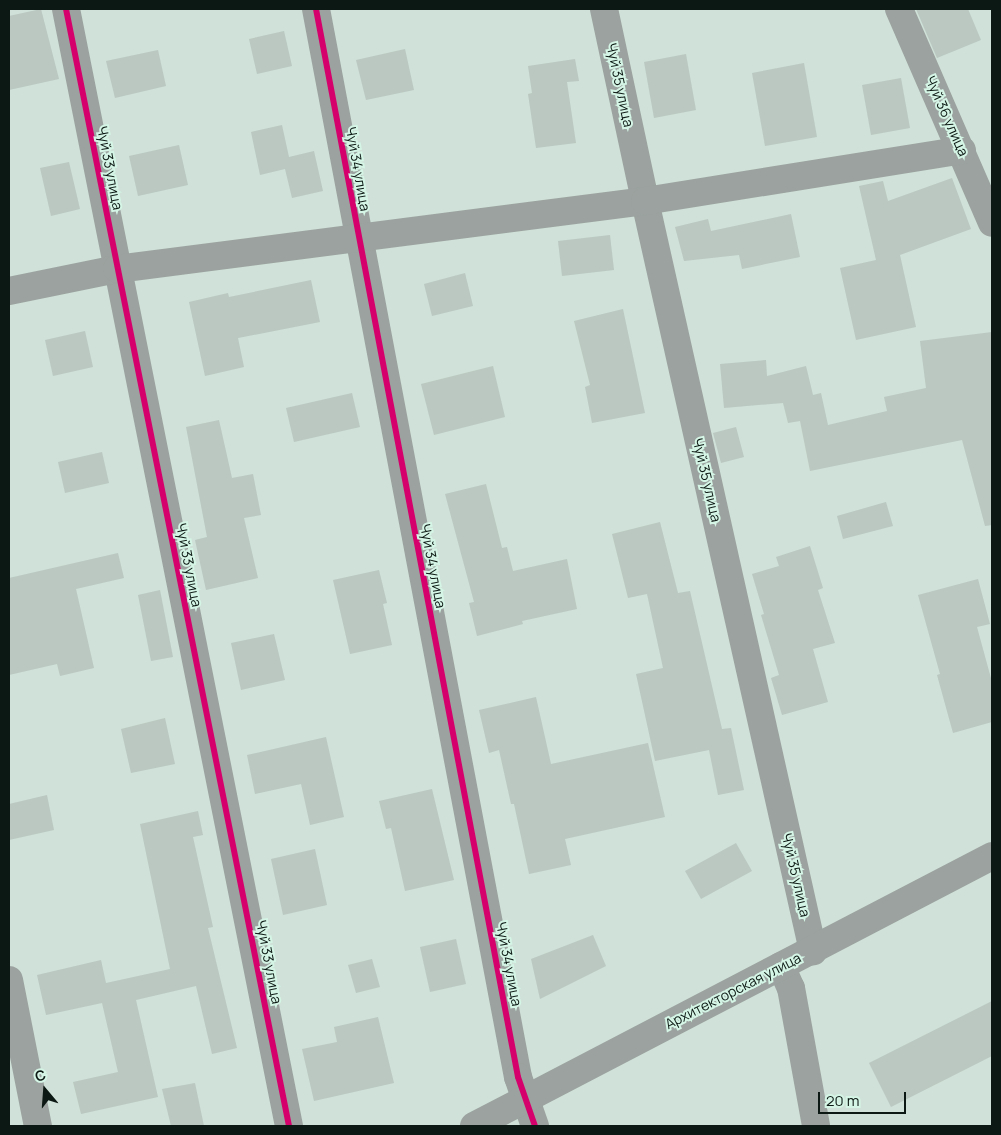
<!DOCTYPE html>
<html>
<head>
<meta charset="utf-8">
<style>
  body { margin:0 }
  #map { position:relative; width:1001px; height:1135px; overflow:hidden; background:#cfe1d8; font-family:Manrope,sans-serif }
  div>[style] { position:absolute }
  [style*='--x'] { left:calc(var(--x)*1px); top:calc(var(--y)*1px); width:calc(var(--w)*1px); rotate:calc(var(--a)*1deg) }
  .building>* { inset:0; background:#bac8c1 }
  .minor>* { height:28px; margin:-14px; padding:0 14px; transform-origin:14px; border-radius:14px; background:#9ba29f }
  .tertiary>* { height:28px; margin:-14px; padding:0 14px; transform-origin:14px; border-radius:14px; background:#9ba29f }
  .cycleway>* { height:6px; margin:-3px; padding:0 3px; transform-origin:3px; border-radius:3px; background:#d6006c }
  span { translate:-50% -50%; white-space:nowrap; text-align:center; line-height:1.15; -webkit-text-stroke:4px #d5f5e6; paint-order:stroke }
  .street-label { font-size:14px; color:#0c1813 }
  .frame { position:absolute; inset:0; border:10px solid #0c1813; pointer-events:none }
  .north { position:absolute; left:20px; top:1065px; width:50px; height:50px; -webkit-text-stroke:4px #d5f5e6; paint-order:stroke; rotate:342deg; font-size:14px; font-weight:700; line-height:20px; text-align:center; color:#0c1813 }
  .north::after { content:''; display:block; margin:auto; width:18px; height:22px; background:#0c1813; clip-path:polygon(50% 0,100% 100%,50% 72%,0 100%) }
  .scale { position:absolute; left:818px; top:1092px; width:88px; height:22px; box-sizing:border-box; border:2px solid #0c1813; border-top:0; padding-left:6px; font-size:15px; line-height:18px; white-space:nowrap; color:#0c1813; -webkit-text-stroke:4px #d5f5e6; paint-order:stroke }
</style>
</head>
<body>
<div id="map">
  <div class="building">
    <i style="clip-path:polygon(41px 9px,59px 79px,9px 90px,9px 16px)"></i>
    <i style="clip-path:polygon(916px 9px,968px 9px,981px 40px,937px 58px)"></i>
    <i style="clip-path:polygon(284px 31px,292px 66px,257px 74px,249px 39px)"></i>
    <i style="clip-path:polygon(405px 49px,414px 90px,366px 100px,356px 60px)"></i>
    <i style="clip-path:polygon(158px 50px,166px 86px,115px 98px,106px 61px)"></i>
    <i style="clip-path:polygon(686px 54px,696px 110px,654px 118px,644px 62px)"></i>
    <i style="clip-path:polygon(575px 59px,579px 81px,567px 82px,576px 143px,536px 148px,528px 94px,532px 93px,528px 66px)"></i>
    <i style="clip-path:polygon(804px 63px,817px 137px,765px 146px,752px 73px)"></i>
    <i style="clip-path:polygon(901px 78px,910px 128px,871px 135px,862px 85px)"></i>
    <i style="clip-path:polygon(282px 125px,289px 157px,314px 151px,323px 191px,292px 198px,285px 169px,260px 175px,251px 132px)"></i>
    <i style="clip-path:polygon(179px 145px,188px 185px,138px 196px,129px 156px)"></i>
    <i style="clip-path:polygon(69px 162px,80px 209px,51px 216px,40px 168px)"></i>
    <i style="clip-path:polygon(952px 178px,971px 229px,900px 255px,916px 327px,856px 340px,840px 268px,876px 260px,859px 186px,883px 181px,888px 201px)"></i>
    <i style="clip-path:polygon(791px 214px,800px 257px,742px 269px,739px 255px,684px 261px,675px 227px,708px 219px,711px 231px)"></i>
    <i style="clip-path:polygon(610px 235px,614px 270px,562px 276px,558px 241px)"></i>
    <i style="clip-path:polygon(465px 273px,473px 306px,432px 316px,424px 284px)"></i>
    <i style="clip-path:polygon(311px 280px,320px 322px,238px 338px,244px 367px,205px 376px,189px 302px,228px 293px,229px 297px)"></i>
    <i style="clip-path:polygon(623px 309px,645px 413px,592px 423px,585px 387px,590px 385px,574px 321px)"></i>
    <i style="clip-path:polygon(85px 331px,93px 367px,53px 376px,45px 340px)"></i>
    <i style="clip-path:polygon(992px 332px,992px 525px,985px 526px,962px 440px,810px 471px,800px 421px,788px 423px,783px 403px,724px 408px,720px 364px,766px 360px,767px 376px,806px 366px,813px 395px,821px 393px,828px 425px,887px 411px,884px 397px,926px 388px,920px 341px)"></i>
    <i style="clip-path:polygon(493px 366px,505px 417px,434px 435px,421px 384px)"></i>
    <i style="clip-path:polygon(352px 393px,360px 427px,294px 442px,286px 408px)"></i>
    <i style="clip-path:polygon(219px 420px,232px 478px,253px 474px,261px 515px,244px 518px,258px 578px,206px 590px,195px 540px,207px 537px,186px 427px)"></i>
    <i style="clip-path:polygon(736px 427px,744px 457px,721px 463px,713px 433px)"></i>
    <i style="clip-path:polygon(102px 452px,109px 483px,65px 493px,58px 462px)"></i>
    <i style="clip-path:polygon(486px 484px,502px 548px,507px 547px,513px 571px,567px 559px,577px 609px,522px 621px,523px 624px,477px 636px,469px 603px,474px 602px,445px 494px)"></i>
    <i style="clip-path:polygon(886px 502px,893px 526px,843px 539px,837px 516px)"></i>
    <i style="clip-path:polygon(660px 522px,678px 593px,690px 591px,722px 729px,731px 728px,744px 790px,718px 795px,709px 750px,655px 761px,636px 674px,663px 668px,647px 594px,628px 598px,612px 534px)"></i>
    <i style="clip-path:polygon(810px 546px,823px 588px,818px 590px,835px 643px,813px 649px,828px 702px,782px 715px,771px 678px,779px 675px,761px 615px,764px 614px,752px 574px,779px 566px,776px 557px)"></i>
    <i style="clip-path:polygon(118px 553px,124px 578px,76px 589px,94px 668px,60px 676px,57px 664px,9px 675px,9px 578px)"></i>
    <i style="clip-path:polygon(379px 570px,387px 603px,383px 604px,392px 645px,350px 654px,333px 580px)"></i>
    <i style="clip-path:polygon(978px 579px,990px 624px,977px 627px,992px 682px,992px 722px,953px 733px,937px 675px,940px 674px,918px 595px)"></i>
    <i style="clip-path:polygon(160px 590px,173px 657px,151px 661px,138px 595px)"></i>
    <i style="clip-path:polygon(274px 634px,285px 680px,241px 690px,231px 643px)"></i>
    <i style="clip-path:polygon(536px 697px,551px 764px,648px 743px,665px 817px,565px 839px,571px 865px,529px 874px,514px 804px,511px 804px,499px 750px,489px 753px,479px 710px)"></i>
    <i style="clip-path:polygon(165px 718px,175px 764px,131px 773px,121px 729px)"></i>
    <i style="clip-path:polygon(326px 737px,344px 817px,310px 825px,301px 784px,255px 794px,247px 755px)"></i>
    <i style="clip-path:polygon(432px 789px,454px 880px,405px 891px,391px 828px,386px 829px,379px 801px)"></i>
    <i style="clip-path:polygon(47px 795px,54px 830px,9px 840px,9px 804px)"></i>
    <i style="clip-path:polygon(198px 811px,203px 835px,193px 837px,213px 927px,208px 928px,237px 1048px,212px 1054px,196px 986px,136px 1000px,158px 1097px,81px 1114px,73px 1082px,118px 1072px,102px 1003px,46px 1015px,37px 975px,101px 960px,106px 983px,170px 969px,140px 824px)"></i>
    <i style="clip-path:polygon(736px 843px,752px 871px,701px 899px,685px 871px)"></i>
    <i style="clip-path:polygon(315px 849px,327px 905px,283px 915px,271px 859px)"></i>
    <i style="clip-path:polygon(593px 935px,606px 966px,540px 999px,531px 959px)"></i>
    <i style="clip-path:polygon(456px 939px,466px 984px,430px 992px,420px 947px)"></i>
    <i style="clip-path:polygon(372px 959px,380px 987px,356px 993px,348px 965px)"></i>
    <i style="clip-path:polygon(992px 1001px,992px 1056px,891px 1107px,869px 1063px)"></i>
    <i style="clip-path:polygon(378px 1017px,394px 1083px,314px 1101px,302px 1049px,337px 1042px,334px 1027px)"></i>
    <i style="clip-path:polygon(195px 1083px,204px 1126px,171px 1126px,162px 1089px)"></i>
  </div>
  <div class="minor">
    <i style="--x:66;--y:9;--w:1139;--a:78.71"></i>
    <i style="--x:316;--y:9;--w:1087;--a:79.29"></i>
    <i style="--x:518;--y:1077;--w:52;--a:70.9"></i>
    <i style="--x:604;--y:9;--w:196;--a:77.9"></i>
    <i style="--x:645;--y:201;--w:769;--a:77.37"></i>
    <i style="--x:899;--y:9;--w:233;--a:66.5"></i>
    <i style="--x:9;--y:291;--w:110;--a:-11.5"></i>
    <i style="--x:117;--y:269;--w:532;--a:-7.34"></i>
    <i style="--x:645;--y:201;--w:321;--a:-9.1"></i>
    <i style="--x:781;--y:966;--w:24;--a:66"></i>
    <i style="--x:791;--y:988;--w:140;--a:79.7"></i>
    <i style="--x:9;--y:980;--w:149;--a:78.8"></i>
  </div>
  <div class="tertiary">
    <i style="--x:474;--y:1126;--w:584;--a:-27.53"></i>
  </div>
  <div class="cycleway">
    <i style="--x:66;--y:9;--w:1139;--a:78.71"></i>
    <i style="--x:316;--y:9;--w:1087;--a:79.29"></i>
    <i style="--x:518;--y:1077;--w:52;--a:70.9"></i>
  </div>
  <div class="street-label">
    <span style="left:620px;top:85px;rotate:78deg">Чуй 35 улица</span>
    <span style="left:947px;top:116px;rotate:66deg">Чуй 36 улица</span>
    <span style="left:110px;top:168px;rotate:79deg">Чуй 33 улица</span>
    <span style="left:358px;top:169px;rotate:80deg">Чуй 34 улица</span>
    <span style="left:707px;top:480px;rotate:77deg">Чуй 35 улица</span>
    <span style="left:189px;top:565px;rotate:79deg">Чуй 33 улица</span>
    <span style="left:433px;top:566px;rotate:79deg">Чуй 34 улица</span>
    <span style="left:796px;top:875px;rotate:77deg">Чуй 35 улица</span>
    <span style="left:269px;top:962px;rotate:79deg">Чуй 33 улица</span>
    <span style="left:509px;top:964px;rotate:79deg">Чуй 34 улица</span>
    <span style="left:733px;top:991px;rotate:-27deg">Архитекторская улица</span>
  </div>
  <div class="frame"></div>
  <div class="north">С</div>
  <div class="scale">20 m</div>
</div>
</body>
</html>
